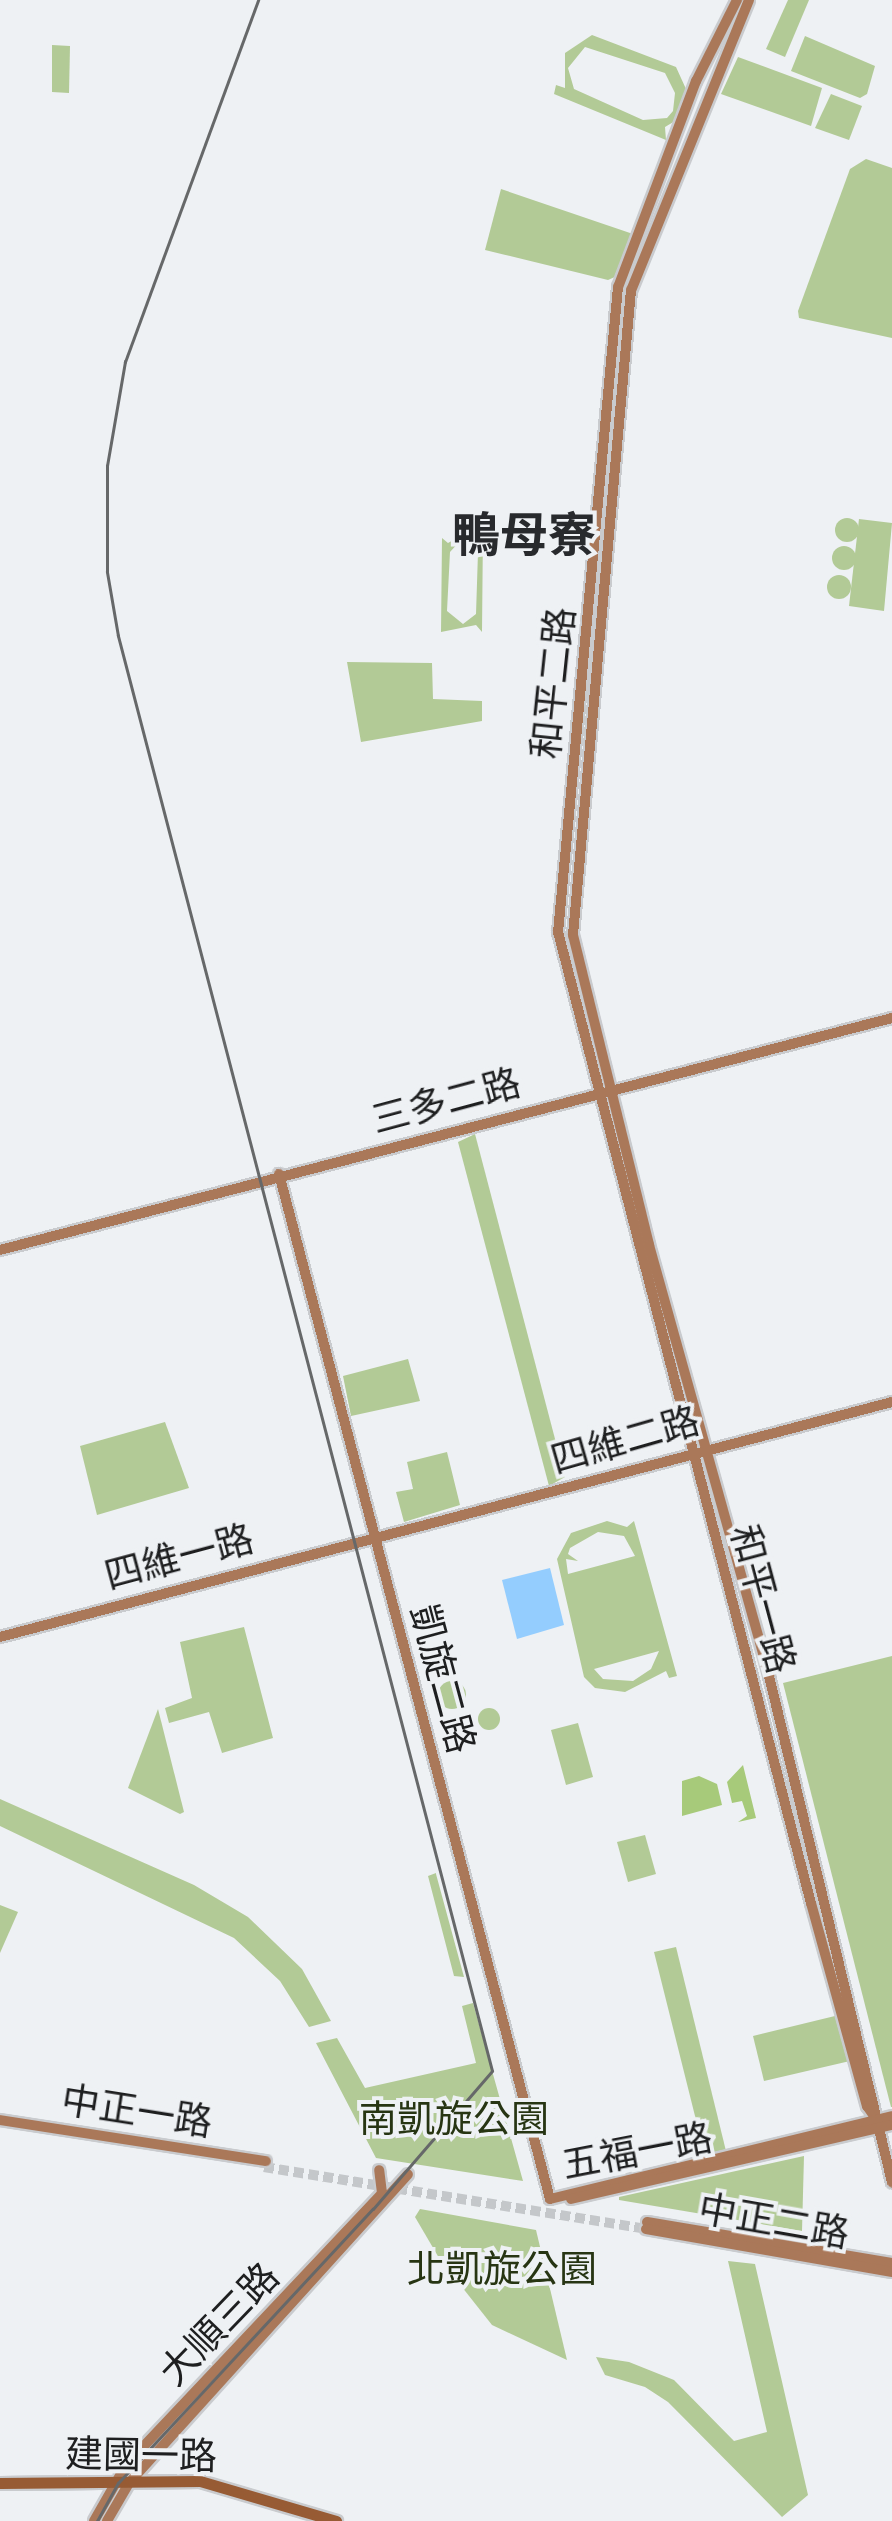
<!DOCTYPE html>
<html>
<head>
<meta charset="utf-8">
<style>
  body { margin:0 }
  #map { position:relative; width:892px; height:2521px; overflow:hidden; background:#eef1f4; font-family:Jost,"Noto Sans TC",sans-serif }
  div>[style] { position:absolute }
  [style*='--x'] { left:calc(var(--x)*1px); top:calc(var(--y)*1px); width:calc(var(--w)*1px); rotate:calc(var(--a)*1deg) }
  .green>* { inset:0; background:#b2ca96 }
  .round { border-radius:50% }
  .forest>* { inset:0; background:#a7ca7a }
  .water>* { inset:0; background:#94cdfe }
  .secondary-tunnel>* { height:10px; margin-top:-5px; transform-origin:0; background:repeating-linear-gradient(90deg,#c4c7ca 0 10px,transparent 0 15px) }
  .roads { filter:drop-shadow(2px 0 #c9cbce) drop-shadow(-2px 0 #c9cbce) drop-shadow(0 2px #c9cbce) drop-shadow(0 -2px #c9cbce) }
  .secondary>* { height:10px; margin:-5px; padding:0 5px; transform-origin:5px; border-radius:5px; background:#aa7859 }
  .primary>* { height:11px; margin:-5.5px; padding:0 5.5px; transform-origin:5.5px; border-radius:5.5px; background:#975b34 }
  .tram>* { height:2.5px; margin:-1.25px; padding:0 1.25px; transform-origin:1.25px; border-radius:1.25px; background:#666869 }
  span { translate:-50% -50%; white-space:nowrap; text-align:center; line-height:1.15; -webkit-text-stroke:8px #eef1f4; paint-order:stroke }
  .street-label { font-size:38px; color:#1e1f20 }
  .park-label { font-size:38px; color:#273513 }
  .district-label { font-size:48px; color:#282a2d; font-weight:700 }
</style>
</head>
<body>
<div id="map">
  <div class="green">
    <i style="clip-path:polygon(788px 0,809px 0,785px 57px,766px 49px)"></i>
    <i style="clip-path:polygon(evenodd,592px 35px,676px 67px,686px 89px,680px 118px,665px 127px,666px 140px,554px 94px,556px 85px,565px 88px,565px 53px,592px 35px,585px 47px,665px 73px,675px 93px,673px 111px,667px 118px,643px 120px,574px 89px,568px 68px,585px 47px)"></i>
    <i style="clip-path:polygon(805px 36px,875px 66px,867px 94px,860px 98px,791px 71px)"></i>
    <i style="clip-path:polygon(52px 45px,70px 46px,69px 93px,52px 92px)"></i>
    <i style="clip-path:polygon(738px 57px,822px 88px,811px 126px,721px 94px)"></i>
    <i style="clip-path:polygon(831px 94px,862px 106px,849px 140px,815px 128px)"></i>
    <i style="clip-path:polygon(866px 159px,892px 168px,892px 338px,799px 318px,798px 311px,850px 169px)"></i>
    <i style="clip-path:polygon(501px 189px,633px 234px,617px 276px,608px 280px,485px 250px)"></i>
    <i class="round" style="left:835px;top:518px;width:24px;height:24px"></i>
    <i style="clip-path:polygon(859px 519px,892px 523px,884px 611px,849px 606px)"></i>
    <i style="clip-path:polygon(evenodd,483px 529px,482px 632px,476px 625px,441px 632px,442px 538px,448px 543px,464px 534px,477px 540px,477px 530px,483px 529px,461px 540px,478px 552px,476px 614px,463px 624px,447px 611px,450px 552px,461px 540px)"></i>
    <i class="round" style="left:832px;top:546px;width:24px;height:24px"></i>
    <i class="round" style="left:827px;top:575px;width:24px;height:24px"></i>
    <i style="clip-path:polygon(347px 662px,432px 663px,433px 699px,482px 701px,482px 721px,361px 742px)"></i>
    <i style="clip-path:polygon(475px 1134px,565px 1477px,549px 1486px,458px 1142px)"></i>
    <i style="clip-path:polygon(408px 1359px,420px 1401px,351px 1416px,343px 1376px)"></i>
    <i style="clip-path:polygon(165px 1422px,189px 1488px,97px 1515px,80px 1446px)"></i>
    <i style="clip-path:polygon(447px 1452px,460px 1505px,404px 1522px,396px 1492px,413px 1489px,407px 1462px)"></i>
    <i style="clip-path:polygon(evenodd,607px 1521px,627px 1527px,634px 1521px,677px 1676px,669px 1678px,666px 1671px,625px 1692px,595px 1688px,584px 1677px,557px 1559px,571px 1533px,607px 1521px,598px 1532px,624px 1536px,635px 1556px,568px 1574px,566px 1559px,578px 1561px,568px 1554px,570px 1548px,598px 1532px,607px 1521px,659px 1651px,651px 1669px,633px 1681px,603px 1679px,594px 1669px,659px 1651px)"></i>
    <i style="clip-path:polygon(244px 1627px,273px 1738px,222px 1753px,209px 1712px,169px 1723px,165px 1708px,192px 1698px,180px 1642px)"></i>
    <i style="clip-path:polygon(892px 1656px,892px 2107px,891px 2107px,783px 1683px)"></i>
    <i class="round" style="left:438px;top:1681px;width:28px;height:28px"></i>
    <i class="round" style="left:478px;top:1708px;width:22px;height:22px"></i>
    <i style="clip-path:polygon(158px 1709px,184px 1812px,180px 1814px,128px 1788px)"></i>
    <i style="clip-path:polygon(578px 1723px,593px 1777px,566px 1785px,551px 1730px)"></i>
    <i style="clip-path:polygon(0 1799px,194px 1885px,248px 1917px,302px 1969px,331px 2021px,309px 2027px,280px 1981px,234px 1938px,0 1826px)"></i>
    <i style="clip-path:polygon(645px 1835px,656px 1874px,628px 1882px,617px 1842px)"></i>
    <i style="clip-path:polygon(436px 1873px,436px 1874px,464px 1977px,454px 1976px,428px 1876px)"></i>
    <i style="clip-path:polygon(0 1905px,18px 1912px,0 1953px)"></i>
    <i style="clip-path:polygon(676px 1947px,726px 2151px,705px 2156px,654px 1952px)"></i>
    <i style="clip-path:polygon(473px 2003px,523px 2181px,376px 2158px,316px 2043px,337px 2038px,365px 2088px,476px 2063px,462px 2006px)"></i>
    <i style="clip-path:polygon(839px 2015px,850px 2061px,764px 2081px,753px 2036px)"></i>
    <i style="clip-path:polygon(804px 2156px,802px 2231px,619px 2200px,619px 2197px)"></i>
    <i style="clip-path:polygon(420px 2209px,536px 2230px,567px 2360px,492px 2325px,439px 2258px,415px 2217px)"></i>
    <i style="clip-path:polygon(728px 2261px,755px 2264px,808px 2495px,782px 2517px,668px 2402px,645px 2387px,605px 2375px,596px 2357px,629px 2362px,674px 2380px,734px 2441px,767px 2432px)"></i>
  </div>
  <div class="forest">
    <i style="clip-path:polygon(743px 1765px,756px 1818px,738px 1822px,747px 1816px,742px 1801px,732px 1803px,727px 1782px)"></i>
    <i style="clip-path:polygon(699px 1776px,717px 1784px,722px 1805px,682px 1816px,682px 1781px)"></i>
  </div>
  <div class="water">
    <i style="clip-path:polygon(550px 1568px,564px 1625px,517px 1639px,502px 1580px)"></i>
  </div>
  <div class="secondary-tunnel">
    <i style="--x:264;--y:2167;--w:387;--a:9.2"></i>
  </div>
  <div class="roads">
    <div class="secondary">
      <i style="--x:737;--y:0;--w:91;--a:116.8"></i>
      <i style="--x:696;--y:81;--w:220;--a:110.7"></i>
      <i style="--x:618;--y:287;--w:648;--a:95.31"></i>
      <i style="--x:558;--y:932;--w:1003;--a:75.4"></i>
      <i style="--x:811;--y:1903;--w:211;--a:74.6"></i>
      <i style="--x:867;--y:2106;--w:16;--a:55"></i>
      <i style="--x:749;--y:0;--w:313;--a:112.1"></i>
      <i style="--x:631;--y:290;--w:648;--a:95.14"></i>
      <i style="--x:573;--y:935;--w:319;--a:76.2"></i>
      <i style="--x:649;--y:1245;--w:447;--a:74.4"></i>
      <i style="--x:769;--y:1676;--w:521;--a:76.34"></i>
      <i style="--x:279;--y:1174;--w:1060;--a:75.19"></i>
      <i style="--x:0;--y:1250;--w:922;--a:-14.58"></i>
      <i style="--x:0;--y:1637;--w:922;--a:-14.76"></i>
      <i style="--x:0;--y:2120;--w:269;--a:8.8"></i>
      <i style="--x:550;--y:2199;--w:352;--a:-13.6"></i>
      <i style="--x:571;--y:2199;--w:329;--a:-13"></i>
      <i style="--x:647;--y:2222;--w:248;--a:9.5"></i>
      <i style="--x:646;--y:2229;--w:250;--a:9.9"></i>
      <i style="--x:94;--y:2521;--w:64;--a:-60.3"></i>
      <i style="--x:126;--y:2465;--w:374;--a:-46.7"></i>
      <i style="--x:382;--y:2193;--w:23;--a:-97"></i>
      <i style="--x:107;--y:2521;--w:44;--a:-59.9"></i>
      <i style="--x:129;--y:2483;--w:416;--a:-47.9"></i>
    </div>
    <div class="primary">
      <i style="--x:0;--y:2483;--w:200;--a:-0.6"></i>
      <i style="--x:200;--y:2481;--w:142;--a:16.4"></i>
    </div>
  </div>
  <div class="tram">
    <i style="--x:97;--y:2521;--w:43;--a:-61.1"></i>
    <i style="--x:118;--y:2483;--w:374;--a:-47.1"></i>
    <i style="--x:373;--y:2209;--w:182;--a:-49.2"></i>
    <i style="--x:492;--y:2071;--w:1483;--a:-104.61"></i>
    <i style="--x:118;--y:636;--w:65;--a:-99.8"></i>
    <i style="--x:107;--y:572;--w:106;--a:-90"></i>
    <i style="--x:107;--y:466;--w:106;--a:-80.2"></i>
    <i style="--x:125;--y:362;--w:386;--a:-69.8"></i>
  </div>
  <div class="street-label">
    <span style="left:553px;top:683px;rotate:-84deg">和平二路</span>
    <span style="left:446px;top:1101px;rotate:-15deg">三多二路</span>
    <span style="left:625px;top:1440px;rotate:-16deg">四維二路</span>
    <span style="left:179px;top:1557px;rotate:-15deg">四維一路</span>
    <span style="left:763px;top:1599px;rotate:75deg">和平一路</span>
    <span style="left:443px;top:1679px;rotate:75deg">凱旋二路</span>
    <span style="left:137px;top:2111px;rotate:9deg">中正一路</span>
    <span style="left:637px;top:2151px;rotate:-11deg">五福一路</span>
    <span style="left:774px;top:2221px;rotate:10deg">中正二路</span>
    <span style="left:219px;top:2324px;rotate:-46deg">大順三路</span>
    <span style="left:141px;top:2455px;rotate:1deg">建國一路</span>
  </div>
  <div class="park-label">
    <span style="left:454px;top:2119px">南凱旋公園</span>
    <span style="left:502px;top:2269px">北凱旋公園</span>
  </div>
  <div class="district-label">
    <span style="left:524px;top:536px">鴨母寮</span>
  </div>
</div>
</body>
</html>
